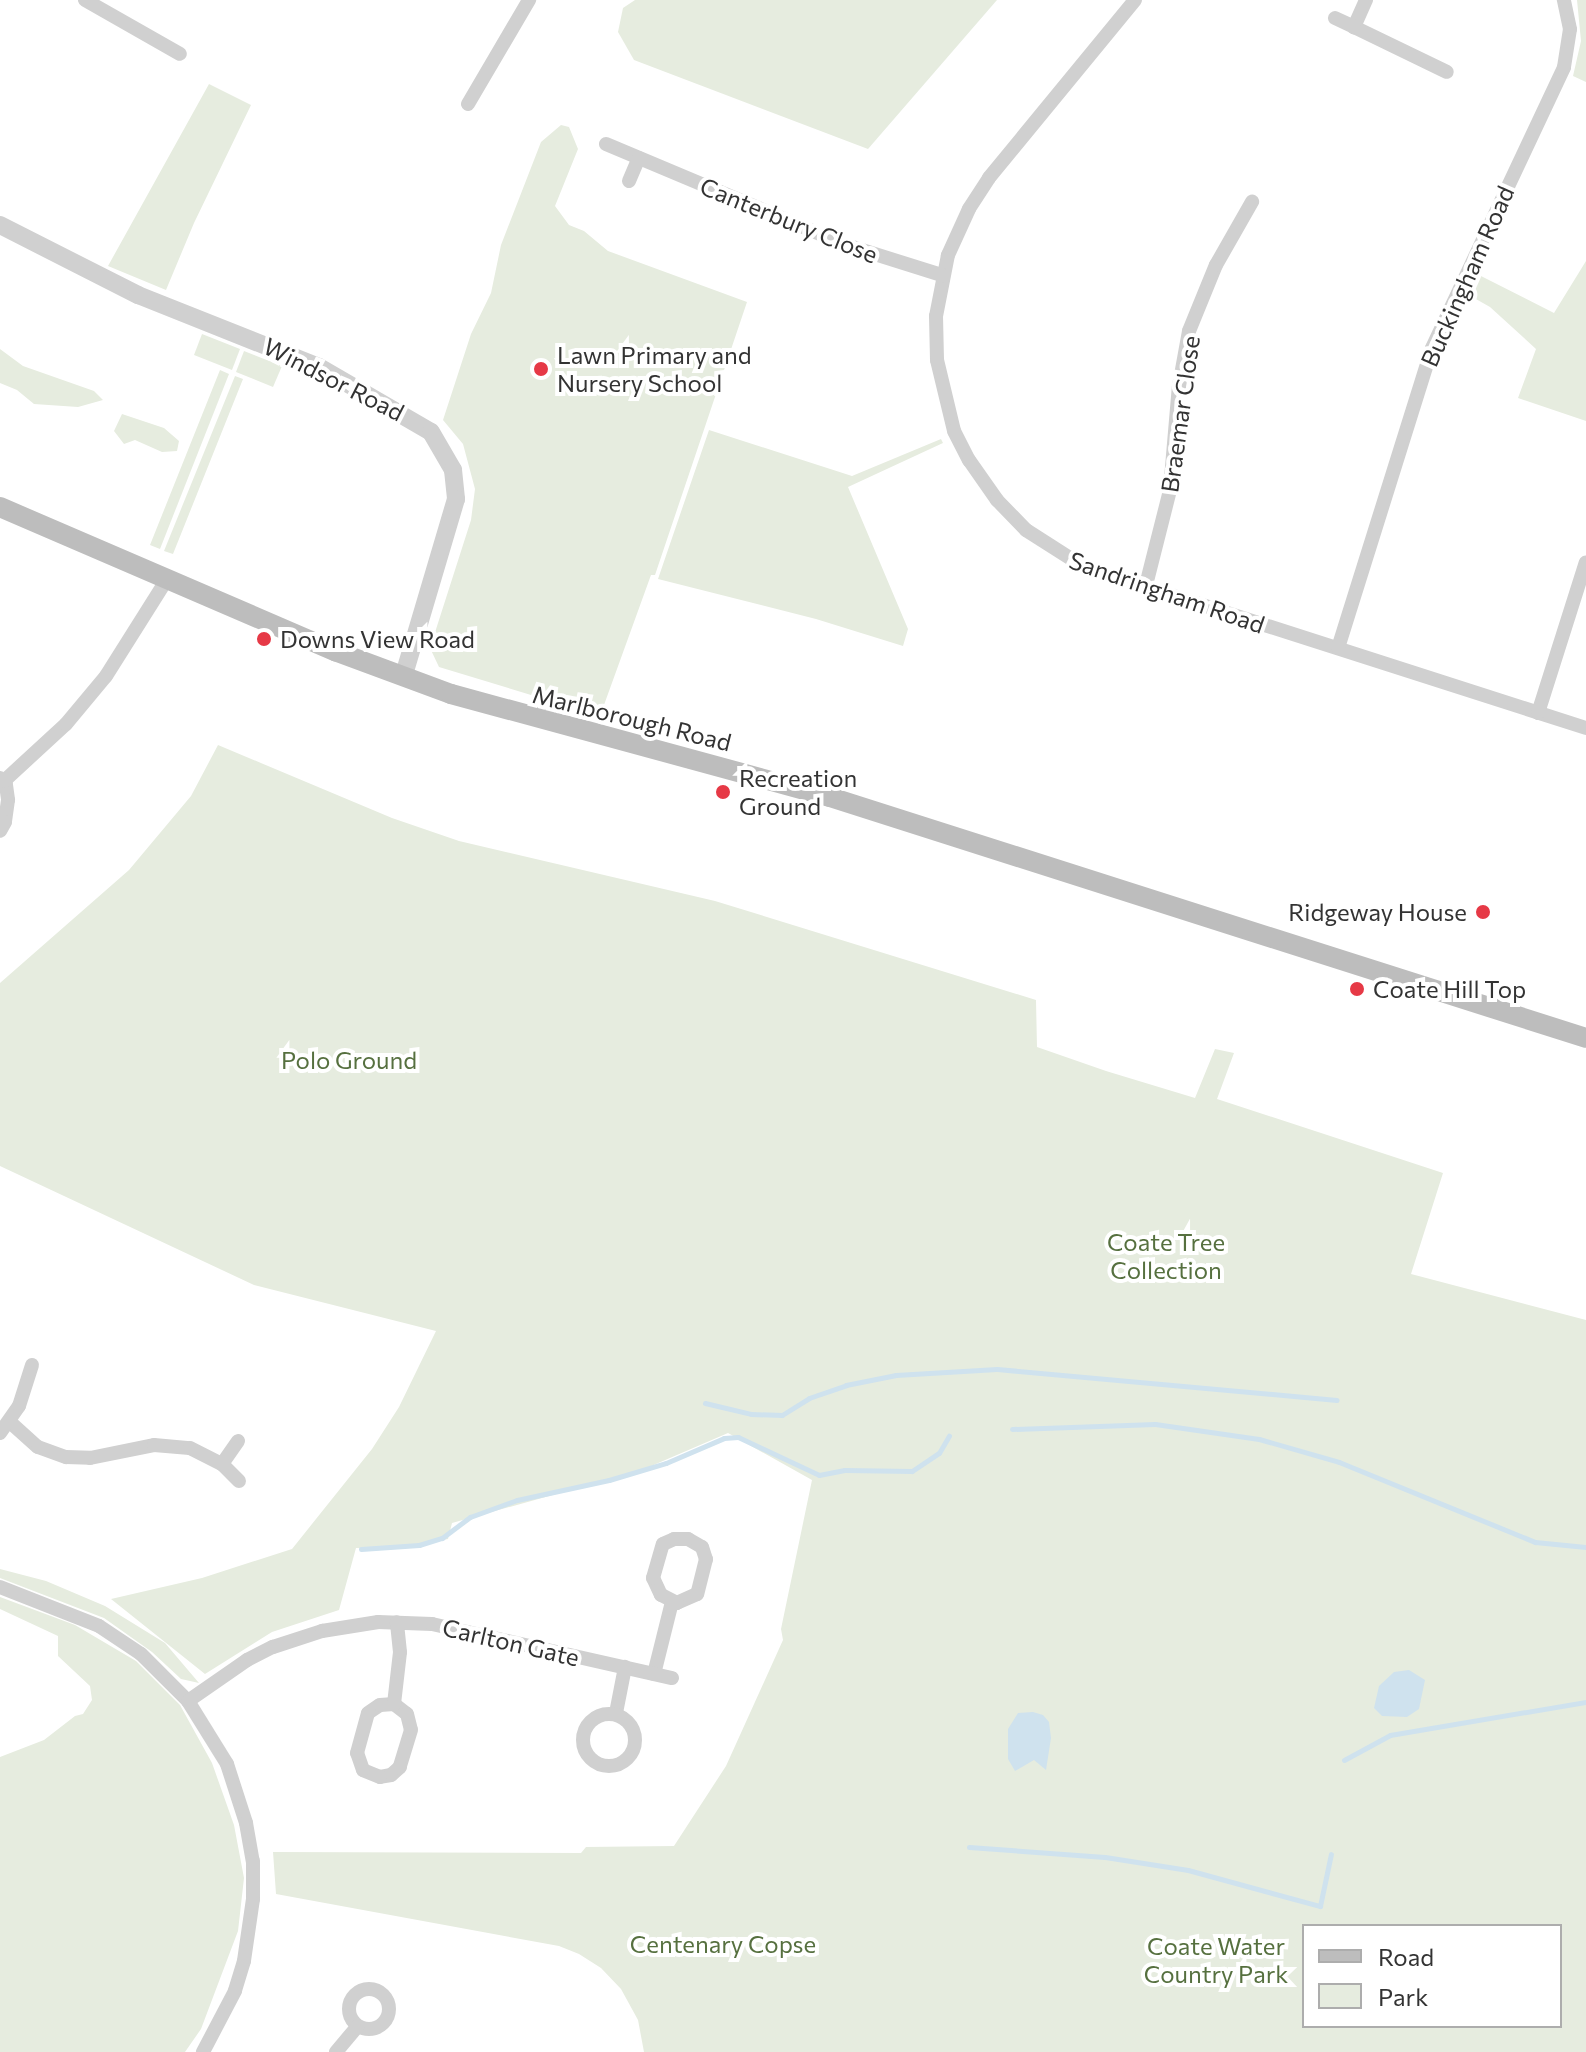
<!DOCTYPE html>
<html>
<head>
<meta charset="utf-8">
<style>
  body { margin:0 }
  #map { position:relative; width:1586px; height:2052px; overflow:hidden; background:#fff; font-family:Commissioner,sans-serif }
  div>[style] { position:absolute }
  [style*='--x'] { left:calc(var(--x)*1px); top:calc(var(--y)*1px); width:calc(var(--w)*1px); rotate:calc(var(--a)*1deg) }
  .green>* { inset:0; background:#e6ecdf }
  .water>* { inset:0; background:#cfe2ee }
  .stream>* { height:5px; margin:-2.5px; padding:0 2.5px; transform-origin:2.5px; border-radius:2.5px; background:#cfe2ee }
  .minor>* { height:14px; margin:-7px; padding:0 7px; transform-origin:7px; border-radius:7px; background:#d0d0d0 }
  .minor>.ring { margin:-7px; padding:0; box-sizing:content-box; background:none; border:14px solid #d0d0d0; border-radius:50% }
  .tertiary>* { height:18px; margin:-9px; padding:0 9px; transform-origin:9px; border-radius:9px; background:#d0d0d0 }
  .secondary>* { height:20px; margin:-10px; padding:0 10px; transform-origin:10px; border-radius:10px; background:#bdbdbd }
  .dots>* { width:22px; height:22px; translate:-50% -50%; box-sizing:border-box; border:4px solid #fff; border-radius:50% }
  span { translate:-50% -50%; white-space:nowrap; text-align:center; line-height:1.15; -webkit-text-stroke:8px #fff; paint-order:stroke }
  .street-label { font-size:24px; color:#333 }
  .poi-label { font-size:24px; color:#333 }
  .left { translate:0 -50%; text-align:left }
  .right { translate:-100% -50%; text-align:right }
  .park-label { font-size:24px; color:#56703f }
  .legend { position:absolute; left:1302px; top:1924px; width:260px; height:104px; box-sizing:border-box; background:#fff; border:2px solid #adadad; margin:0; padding:10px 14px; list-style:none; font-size:24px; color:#333 }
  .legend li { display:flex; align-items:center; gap:16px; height:40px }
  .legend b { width:40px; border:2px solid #adadad }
</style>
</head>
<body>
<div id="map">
  <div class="green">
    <i style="clip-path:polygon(635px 0,997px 0,868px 149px,634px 60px,618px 32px,623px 8px)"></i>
    <i style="clip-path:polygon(1577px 0,1586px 0,1586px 82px,1573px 76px,1581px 41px)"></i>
    <i style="clip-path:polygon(209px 84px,251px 105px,194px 223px,166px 290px,108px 266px)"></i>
    <i style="clip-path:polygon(561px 125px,569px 127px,578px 149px,555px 206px,569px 225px,584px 231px,608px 251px,747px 302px,655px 575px,651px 575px,600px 716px,439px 667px,430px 648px,471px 520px,475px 489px,463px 444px,443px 420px,471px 334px,491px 293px,501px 245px,541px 142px)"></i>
    <i style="clip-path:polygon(1586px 261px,1586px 421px,1518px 398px,1536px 349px,1490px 307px,1467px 294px,1477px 274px,1554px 313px)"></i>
    <i style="clip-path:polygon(202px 334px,240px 349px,232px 370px,194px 355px)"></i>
    <i style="clip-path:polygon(0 349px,23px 366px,94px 391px,103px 400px,78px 407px,34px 404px,17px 390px,0 383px)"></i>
    <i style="clip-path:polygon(244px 351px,282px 366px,273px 387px,236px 372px)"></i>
    <i style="clip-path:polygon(220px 370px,229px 374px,160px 549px,150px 545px)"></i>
    <i style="clip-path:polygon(235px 376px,243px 379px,173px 554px,164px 551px)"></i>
    <i style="clip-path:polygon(122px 414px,164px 428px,179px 441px,177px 451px,162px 452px,135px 440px,124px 444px,114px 431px)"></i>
    <i style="clip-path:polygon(709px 430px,852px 476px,941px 439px,943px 443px,848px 487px,908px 629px,903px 646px,816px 619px,658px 579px)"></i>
    <i style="clip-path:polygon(evenodd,218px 745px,392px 818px,459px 841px,715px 901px,1036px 1000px,1037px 1047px,1106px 1071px,1195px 1098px,1215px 1049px,1234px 1053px,1217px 1099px,1443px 1173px,1411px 1274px,1586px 1320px,1586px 2052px,644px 2052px,638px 2020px,621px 1989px,601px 1968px,579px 1954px,559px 1946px,276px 1894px,273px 1852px,581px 1853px,586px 1847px,674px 1846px,726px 1766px,783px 1640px,781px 1629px,812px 1480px,728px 1433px,642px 1470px,452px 1523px,448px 1539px,398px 1549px,356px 1548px,339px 1610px,272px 1632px,205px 1674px,111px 1599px,202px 1578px,292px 1549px,372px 1449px,399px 1407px,436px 1331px,254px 1285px,0 1166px,0 983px,129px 870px,191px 796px,218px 745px,1304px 1926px,1560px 1926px,1560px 2026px,1304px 2026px,1304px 1926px)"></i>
    <i style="clip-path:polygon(0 1569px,46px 1581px,105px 1606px,165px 1643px,199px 1683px,181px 1679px,152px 1652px,104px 1618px,0 1578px)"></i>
    <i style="clip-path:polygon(0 1597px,75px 1625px,136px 1661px,180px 1705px,212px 1763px,234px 1825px,244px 1878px,238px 1931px,201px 2029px,185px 2052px,0 2052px,0 1757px,44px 1740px,75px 1716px,83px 1714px,92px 1700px,90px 1686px,58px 1656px,58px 1636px,0 1609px)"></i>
  </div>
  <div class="water">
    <i style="clip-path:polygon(1409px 1670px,1425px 1680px,1419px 1709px,1407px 1717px,1382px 1716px,1374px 1708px,1379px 1686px,1394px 1672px)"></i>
    <i style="clip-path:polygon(1033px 1712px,1043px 1715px,1049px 1722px,1051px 1738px,1046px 1770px,1034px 1760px,1015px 1771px,1008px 1759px,1008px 1729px,1018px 1713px)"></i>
  </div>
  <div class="stream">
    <i style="--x:705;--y:1403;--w:47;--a:13.4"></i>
    <i style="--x:751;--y:1414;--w:31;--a:2"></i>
    <i style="--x:782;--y:1415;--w:32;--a:-32"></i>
    <i style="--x:809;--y:1398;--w:39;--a:-19"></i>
    <i style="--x:846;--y:1385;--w:51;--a:-11.3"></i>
    <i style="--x:896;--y:1375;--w:101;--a:-3.4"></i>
    <i style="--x:997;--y:1369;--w:341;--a:5.2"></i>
    <i style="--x:1012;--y:1429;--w:143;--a:-2"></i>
    <i style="--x:1155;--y:1424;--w:105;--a:8.2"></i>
    <i style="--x:1259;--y:1439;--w:83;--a:16"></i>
    <i style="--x:1339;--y:1462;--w:212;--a:22.2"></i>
    <i style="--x:1535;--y:1542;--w:51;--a:5.6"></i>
    <i style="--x:361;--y:1549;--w:58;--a:-3.9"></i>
    <i style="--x:419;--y:1545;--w:24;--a:-17"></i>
    <i style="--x:442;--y:1538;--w:35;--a:-37"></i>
    <i style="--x:470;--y:1517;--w:50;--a:-19.9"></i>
    <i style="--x:517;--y:1500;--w:94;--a:-12.3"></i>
    <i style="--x:609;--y:1480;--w:59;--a:-16.6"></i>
    <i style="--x:666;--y:1463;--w:63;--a:-23.3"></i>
    <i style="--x:724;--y:1438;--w:14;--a:-4"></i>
    <i style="--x:738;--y:1437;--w:89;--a:25.1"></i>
    <i style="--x:819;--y:1475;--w:26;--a:-11"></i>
    <i style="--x:845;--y:1470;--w:67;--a:0.9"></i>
    <i style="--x:912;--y:1471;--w:32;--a:-34"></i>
    <i style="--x:939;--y:1453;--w:20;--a:-60"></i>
    <i style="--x:1344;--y:1760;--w:52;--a:-28.5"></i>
    <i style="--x:1390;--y:1735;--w:199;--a:-9.6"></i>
    <i style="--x:969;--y:1847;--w:136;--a:4.2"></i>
    <i style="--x:1105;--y:1857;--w:84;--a:8.9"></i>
    <i style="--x:1188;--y:1870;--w:137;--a:15.3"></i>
    <i style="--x:1320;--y:1906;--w:53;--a:-78.1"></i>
  </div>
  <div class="minor">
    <i style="--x:85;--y:0;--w:109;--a:29.6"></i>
    <i style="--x:1135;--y:0;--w:230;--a:129.4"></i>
    <i style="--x:989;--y:178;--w:37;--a:123"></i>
    <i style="--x:969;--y:209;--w:51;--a:114.5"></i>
    <i style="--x:948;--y:255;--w:62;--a:101.1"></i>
    <i style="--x:936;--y:316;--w:44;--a:88.7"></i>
    <i style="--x:937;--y:360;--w:73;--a:76.5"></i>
    <i style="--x:954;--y:431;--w:33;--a:63"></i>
    <i style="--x:969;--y:460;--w:49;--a:55"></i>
    <i style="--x:997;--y:500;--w:42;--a:46"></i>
    <i style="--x:1026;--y:530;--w:69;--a:32.5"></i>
    <i style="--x:1084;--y:567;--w:527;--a:17.78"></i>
    <i style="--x:1366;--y:0;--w:30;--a:114"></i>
    <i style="--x:1354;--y:27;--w:103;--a:25.8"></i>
    <i style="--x:1335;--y:18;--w:21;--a:25"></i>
    <i style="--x:468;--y:104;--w:121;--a:-59.6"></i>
    <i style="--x:606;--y:144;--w:260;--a:22.8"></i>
    <i style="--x:846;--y:245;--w:101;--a:17.4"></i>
    <i style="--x:629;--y:181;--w:25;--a:-67"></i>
    <i style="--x:1145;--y:589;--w:102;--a:-75.8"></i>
    <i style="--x:1170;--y:490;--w:104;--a:-85.1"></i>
    <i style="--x:1179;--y:386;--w:56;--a:-79.7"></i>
    <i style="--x:1189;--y:331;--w:71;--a:-67.8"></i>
    <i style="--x:1216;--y:265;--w:73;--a:-60.3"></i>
    <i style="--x:1338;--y:648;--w:314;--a:-72.6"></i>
    <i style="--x:1432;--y:348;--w:310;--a:-64.8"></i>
    <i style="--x:1564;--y:67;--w:38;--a:-81"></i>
    <i style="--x:1570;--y:29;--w:30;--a:-102"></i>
    <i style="--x:1538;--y:713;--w:158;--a:-72.4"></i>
    <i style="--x:0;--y:778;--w:9;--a:49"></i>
    <i style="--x:6;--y:785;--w:15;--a:82"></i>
    <i style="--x:8;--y:800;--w:22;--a:98"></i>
    <i style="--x:5;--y:822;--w:10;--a:119"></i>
    <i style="--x:4;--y:781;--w:84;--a:-42.6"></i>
    <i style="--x:66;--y:724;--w:62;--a:-50.2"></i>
    <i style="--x:106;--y:676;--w:115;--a:-57.8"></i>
    <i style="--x:11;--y:1423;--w:36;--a:42"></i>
    <i style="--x:38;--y:1447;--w:30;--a:20"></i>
    <i style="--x:66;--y:1457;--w:24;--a:2"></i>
    <i style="--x:90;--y:1458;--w:65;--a:-11.5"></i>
    <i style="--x:154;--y:1445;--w:36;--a:5"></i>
    <i style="--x:190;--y:1448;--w:36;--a:27"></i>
    <i style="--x:222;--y:1464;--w:24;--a:45"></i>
    <i style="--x:0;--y:1433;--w:33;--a:-55"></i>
    <i style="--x:19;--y:1406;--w:43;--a:-72.4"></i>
    <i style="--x:222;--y:1464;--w:28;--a:-55"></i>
    <i style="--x:688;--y:1539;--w:16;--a:30"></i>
    <i style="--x:702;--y:1547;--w:13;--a:72"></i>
    <i style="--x:706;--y:1559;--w:36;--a:104"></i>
    <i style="--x:697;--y:1594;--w:22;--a:156"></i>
    <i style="--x:677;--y:1603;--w:18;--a:-153"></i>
    <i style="--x:661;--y:1595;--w:19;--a:-115"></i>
    <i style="--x:653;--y:1578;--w:35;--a:-74"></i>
    <i style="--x:663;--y:1544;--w:12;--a:-24"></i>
    <i style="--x:674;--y:1539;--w:14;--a:0"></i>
    <i style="--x:0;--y:1587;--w:106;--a:21.5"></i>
    <i style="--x:99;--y:1626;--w:50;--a:33.7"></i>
    <i style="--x:141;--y:1654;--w:66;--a:45"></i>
    <i style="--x:188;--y:1701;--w:74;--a:58.2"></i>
    <i style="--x:227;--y:1764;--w:62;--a:72.1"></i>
    <i style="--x:246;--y:1823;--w:39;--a:80"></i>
    <i style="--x:253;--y:1861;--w:38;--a:90"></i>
    <i style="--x:253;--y:1899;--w:63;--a:98.3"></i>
    <i style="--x:244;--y:1961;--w:31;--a:107"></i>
    <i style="--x:235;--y:1991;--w:69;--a:117.7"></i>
    <i style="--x:654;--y:1674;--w:74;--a:-76"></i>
    <i style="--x:188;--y:1701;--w:72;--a:-34.8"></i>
    <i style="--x:247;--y:1660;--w:29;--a:-27"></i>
    <i style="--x:273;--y:1647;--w:52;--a:-18.1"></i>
    <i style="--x:322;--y:1631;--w:57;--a:-9.1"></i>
    <i style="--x:378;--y:1622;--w:54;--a:2.1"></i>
    <i style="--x:432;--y:1624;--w:246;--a:12.7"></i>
    <i style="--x:394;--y:1704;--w:16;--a:38"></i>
    <i style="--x:407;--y:1714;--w:16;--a:76"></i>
    <i style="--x:411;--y:1730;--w:39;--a:107"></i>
    <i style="--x:400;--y:1767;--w:12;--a:138"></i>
    <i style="--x:391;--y:1775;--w:11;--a:170"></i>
    <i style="--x:380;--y:1777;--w:18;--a:-158"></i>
    <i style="--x:363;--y:1770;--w:18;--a:-109"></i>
    <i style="--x:357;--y:1753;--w:41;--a:-74.6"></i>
    <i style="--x:368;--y:1713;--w:14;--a:-34"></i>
    <i style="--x:380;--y:1705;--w:14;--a:-4"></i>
    <i style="--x:394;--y:1704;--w:52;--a:-83.4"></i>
    <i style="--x:400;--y:1652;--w:30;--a:-96"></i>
    <i style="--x:616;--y:1713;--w:47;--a:-78.9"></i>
    <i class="ring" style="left:583px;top:1714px;width:38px;height:38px"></i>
    <i class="ring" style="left:349px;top:1989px;width:26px;height:26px"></i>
    <i style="--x:336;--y:2052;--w:34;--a:-50"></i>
  </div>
  <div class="tertiary">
    <i style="--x:0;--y:225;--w:155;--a:26.9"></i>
    <i style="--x:138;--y:295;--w:195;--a:21.7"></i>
    <i style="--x:319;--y:367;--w:129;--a:30.1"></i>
    <i style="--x:431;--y:432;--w:44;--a:59.9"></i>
    <i style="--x:453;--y:470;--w:29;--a:84"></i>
    <i style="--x:456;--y:499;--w:183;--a:106.5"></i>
  </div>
  <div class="secondary">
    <i style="--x:0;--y:507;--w:365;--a:23.3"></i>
    <i style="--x:335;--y:651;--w:124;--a:20.3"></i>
    <i style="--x:451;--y:694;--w:393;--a:15.2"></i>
    <i style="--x:830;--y:797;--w:793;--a:17.68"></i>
  </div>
  <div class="dots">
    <i style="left:541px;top:369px;background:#e63946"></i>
    <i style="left:264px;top:639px;background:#e63946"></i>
    <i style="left:723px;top:792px;background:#e63946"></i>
    <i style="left:1483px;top:912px;background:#e63946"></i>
    <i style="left:1357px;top:989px;background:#e63946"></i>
  </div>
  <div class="street-label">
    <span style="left:789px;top:220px;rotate:22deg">Canterbury Close</span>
    <span style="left:1467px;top:276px;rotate:-66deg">Buckingham Road</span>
    <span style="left:334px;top:379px;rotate:27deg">Windsor Road</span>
    <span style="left:1180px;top:414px;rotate:-82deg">Braemar Close</span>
    <span style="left:1167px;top:592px;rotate:19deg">Sandringham Road</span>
    <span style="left:632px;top:718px;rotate:14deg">Marlborough Road</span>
    <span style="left:511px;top:1642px;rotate:13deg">Carlton Gate</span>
  </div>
  <div class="poi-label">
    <span class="left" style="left:557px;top:369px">Lawn Primary and<br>Nursery School</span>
    <span class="left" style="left:280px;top:639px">Downs View Road</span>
    <span class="left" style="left:739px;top:792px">Recreation<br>Ground</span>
    <span class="right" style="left:1467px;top:912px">Ridgeway House</span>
    <span class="left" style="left:1373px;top:989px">Coate Hill Top</span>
  </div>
  <div class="park-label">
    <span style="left:349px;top:1060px">Polo Ground</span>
    <span style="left:1166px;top:1256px">Coate Tree<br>Collection</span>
    <span style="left:723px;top:1944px">Centenary Copse</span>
    <span style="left:1216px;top:1960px">Coate Water<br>Country Park</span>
  </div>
  <ul class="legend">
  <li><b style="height:10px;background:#bdbdbd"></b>Road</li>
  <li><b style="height:22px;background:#e6ecdf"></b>Park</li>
  </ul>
</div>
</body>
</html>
